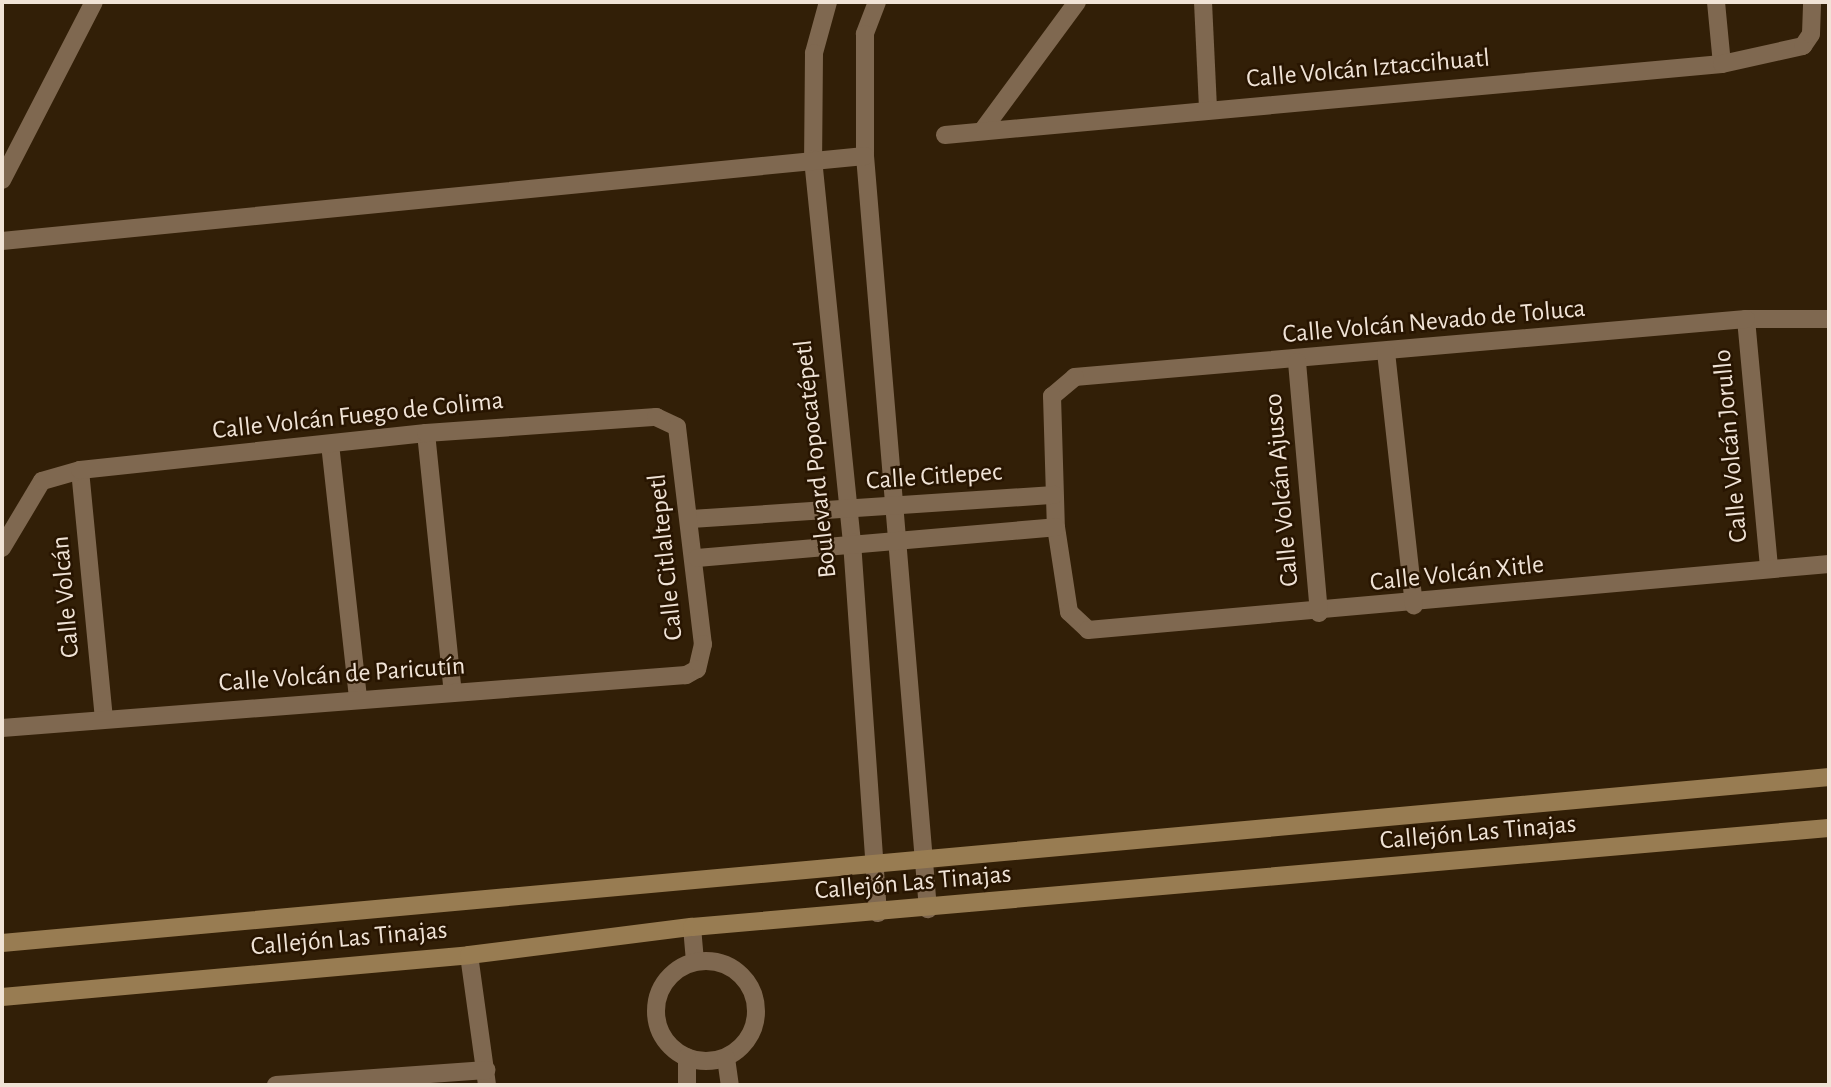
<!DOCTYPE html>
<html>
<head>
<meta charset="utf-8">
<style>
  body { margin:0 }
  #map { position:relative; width:1831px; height:1087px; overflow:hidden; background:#321f07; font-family:"Alegreya Sans",sans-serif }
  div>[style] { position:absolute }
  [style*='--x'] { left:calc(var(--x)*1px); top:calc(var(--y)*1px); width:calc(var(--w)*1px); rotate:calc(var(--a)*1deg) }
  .minor>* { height:18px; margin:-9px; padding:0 9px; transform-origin:9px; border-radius:9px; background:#7f6850 }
  .minor>.ring { margin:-9px; padding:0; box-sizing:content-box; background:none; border:18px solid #7f6850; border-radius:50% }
  .secondary>* { height:18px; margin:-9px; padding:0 9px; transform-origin:9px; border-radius:9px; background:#987c52 }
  span { translate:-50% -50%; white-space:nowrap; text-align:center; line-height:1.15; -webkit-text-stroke:5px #281501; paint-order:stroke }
  .street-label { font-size:26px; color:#f0e3d6 }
  .frame { position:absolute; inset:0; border:4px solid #f0e3d6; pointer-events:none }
</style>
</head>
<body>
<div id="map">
  <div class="minor">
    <i style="--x:828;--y:2;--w:53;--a:105.4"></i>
    <i style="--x:814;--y:53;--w:106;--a:90.5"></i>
    <i style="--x:813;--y:159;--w:385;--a:84.2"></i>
    <i style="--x:852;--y:542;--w:372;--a:86"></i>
    <i style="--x:877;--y:2;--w:34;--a:111"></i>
    <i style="--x:865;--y:34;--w:122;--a:90"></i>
    <i style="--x:865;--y:156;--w:756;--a:85.22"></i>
    <i style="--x:1203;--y:2;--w:108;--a:87.3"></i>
    <i style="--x:1716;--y:2;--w:62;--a:84.5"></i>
    <i style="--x:982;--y:131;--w:160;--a:-53.6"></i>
    <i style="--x:945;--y:135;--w:780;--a:-5.22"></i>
    <i style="--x:1722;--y:64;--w:83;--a:-12.5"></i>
    <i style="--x:1803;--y:46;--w:14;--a:-56"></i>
    <i style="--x:1811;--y:34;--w:32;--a:-88"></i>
    <i style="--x:2;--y:180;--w:200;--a:-62.7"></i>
    <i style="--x:2;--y:241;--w:867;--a:-5.63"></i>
    <i style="--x:1746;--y:319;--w:250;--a:84.7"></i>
    <i style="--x:1829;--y:319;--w:83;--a:180"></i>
    <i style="--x:1746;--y:319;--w:674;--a:175.06"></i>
    <i style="--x:1075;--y:377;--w:30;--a:140"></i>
    <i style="--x:1052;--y:396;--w:131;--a:88.3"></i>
    <i style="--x:1056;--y:527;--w:86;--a:81.3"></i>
    <i style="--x:1069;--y:612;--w:26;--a:43"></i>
    <i style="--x:1088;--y:630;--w:744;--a:-5.09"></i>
    <i style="--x:1386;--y:352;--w:255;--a:83.7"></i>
    <i style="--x:1297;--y:362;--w:252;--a:85"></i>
    <i style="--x:426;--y:433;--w:261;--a:84.1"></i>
    <i style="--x:330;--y:444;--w:257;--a:83.7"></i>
    <i style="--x:80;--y:470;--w:250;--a:84.5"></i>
    <i style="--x:691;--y:519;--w:364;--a:-3.8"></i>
    <i style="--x:2;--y:548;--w:78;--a:-59.2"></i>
    <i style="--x:42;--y:481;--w:40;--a:-16"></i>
    <i style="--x:80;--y:470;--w:348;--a:-6.1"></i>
    <i style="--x:426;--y:433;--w:231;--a:-4"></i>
    <i style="--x:656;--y:417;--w:23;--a:25"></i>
    <i style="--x:677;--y:427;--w:219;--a:83.2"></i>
    <i style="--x:703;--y:644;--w:26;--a:103"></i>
    <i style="--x:697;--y:669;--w:13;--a:151"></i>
    <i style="--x:686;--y:675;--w:686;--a:175.57"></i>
    <i style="--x:697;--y:558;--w:360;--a:-4.9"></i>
    <i style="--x:692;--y:927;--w:35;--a:85"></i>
    <i style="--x:469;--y:955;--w:131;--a:82.1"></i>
    <i class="ring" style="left:656px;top:961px;width:82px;height:82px"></i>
    <i style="--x:726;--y:1058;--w:27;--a:82"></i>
    <i style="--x:276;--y:1085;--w:211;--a:-4.1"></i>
    <i style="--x:687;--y:1085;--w:28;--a:-90"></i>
  </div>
  <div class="secondary">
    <i style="--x:2;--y:943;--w:1835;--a:-5.19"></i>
    <i style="--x:2;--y:997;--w:469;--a:-5.1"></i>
    <i style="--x:469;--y:955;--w:225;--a:-7.2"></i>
    <i style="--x:692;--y:927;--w:1141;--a:-4.98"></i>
  </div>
  <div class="street-label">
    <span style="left:1368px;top:69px;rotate:-5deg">Calle Volcán Iztaccihuatl</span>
    <span style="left:1434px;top:322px;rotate:-5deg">Calle Volcán Nevado de Toluca</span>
    <span style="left:358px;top:416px;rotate:-6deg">Calle Volcán Fuego de Colima</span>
    <span style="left:1731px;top:446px;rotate:-95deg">Calle Volcán Jorullo</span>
    <span style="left:816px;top:459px;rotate:-96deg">Boulevard Popocatépetl</span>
    <span style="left:934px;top:477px;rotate:-4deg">Calle Citlepec</span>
    <span style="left:1282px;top:490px;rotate:-95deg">Calle Volcán Ajusco</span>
    <span style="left:666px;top:557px;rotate:-96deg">Calle Citlaltepetl</span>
    <span style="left:1457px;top:574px;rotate:-6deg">Calle Volcán Xitle</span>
    <span style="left:66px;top:597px;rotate:-95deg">Calle Volcán</span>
    <span style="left:342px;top:675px;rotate:-4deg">Calle Volcán de Paricutín</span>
    <span style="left:1478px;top:833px;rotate:-5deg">Callejón Las Tinajas</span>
    <span style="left:913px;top:883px;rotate:-5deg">Callejón Las Tinajas</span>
    <span style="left:349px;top:939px;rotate:-5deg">Callejón Las Tinajas</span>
  </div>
  <div class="frame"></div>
</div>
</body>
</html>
